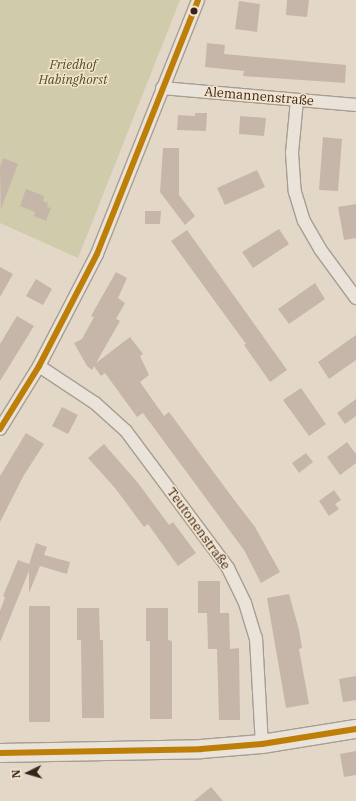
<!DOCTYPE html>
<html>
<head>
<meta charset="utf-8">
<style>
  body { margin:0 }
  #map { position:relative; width:356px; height:801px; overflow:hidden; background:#e3d8c8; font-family:"IBM Plex Serif",serif }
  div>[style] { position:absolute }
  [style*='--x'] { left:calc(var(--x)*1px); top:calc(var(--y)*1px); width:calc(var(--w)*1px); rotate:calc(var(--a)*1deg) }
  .cemetery>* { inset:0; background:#d0cbaa }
  .building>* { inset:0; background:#c6b5a9 }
  .roads { filter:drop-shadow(1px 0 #a79d92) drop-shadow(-1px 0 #a79d92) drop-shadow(0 1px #a79d92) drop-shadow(0 -1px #a79d92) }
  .street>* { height:12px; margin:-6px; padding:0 6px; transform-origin:6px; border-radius:6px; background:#eae3da }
  .secondary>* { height:18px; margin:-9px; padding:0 9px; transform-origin:9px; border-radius:9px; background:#eae3da }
  .bus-1>* { height:6px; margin:-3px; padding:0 3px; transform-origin:3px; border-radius:3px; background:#bd7f08 }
  .dots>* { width:11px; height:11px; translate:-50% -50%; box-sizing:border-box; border:2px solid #f5e4cc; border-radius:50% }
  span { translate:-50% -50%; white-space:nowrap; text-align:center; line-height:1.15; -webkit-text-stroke:3px #f5e4cc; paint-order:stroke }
  .park-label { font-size:13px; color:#4b5121; font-style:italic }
  .street-label { font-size:13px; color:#35241b }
  .north { position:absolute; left:8px; top:753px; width:40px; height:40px; -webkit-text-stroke:3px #f5e4cc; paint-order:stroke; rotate:265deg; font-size:11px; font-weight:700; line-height:16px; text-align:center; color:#35241b }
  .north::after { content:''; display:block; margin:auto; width:14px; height:18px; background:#35241b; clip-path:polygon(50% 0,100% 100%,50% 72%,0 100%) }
</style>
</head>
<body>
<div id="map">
  <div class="cemetery">
    <i style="clip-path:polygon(0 0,180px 0,78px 258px,0 223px)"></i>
  </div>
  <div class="building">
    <i style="clip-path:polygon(287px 0,309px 0,307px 17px,286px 15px)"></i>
    <i style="clip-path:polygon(239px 1px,260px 4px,257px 32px,235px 29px)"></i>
    <i style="clip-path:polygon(207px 43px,225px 45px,224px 54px,346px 65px,345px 83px,243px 76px,244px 71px,205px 67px)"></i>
    <i style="clip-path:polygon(195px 113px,207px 113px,206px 131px,177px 130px,178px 115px,195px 116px)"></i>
    <i style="clip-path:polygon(240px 116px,266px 118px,264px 136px,239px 134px)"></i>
    <i style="clip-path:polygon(323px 137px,342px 139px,338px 191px,319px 190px)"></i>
    <i style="clip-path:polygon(163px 148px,179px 148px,179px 195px,195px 216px,185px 225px,160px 192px)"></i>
    <i style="clip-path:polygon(3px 158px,18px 164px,1px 209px,0 167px)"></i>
    <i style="clip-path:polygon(257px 170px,265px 187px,225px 205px,217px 188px)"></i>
    <i style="clip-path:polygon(26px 189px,44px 196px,43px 201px,48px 203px,47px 207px,51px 208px,46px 221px,34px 216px,35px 212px,20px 206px)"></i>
    <i style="clip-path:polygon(356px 204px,356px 238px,344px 240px,338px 207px)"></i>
    <i style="clip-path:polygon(145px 211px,161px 211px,160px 224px,145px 224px)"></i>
    <i style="clip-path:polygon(279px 229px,289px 244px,253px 268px,242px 252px)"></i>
    <i style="clip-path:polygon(187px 230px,287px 370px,270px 382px,244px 345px,246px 344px,171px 241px)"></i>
    <i style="clip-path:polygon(0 267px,13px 274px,0 297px)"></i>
    <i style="clip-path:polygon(116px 272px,127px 278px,118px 298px,125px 303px,116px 319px,120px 321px,96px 363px,130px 337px,143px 354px,140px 356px,149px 375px,140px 382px,164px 416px,169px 412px,232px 497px,255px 527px,280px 572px,261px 583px,244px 550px,143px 413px,137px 417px,105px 373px,101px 376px,94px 366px,92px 370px,87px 366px,74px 343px,82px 339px,94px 317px,91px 316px)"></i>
    <i style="clip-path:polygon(36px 279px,52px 289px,43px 305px,26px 296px)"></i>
    <i style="clip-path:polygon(315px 283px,325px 299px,289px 324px,278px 309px)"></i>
    <i style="clip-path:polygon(17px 316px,34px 326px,0 381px,0 344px)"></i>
    <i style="clip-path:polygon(356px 335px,356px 360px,329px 379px,318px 362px)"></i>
    <i style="clip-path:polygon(301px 388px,326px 424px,309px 436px,283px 400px)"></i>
    <i style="clip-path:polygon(356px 399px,356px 416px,345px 424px,337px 413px)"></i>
    <i style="clip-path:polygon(62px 407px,78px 415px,68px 434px,52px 426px)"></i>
    <i style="clip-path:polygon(26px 433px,44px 444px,24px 475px,0 522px,0 476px)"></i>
    <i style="clip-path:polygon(347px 442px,356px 454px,356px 463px,340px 475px,327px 457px)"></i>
    <i style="clip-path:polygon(104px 444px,138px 483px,169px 525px,173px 522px,196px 553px,178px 566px,148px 524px,144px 527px,115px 488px,88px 458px)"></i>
    <i style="clip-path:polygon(306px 453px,313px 462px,299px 473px,292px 463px)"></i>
    <i style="clip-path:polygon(334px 490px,341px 500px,335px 504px,339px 509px,329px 516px,319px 501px)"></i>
    <i style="clip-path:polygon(36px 543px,47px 547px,44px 555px,70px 562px,67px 574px,40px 566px,29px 593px,29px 571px,0 642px,0 611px,5px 597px,3px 596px,18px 560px,29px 564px)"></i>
    <i style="clip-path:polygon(198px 581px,220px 581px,220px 613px,229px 613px,230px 649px,239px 648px,240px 720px,219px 720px,217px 649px,208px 649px,207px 613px,198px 613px)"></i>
    <i style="clip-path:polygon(289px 594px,299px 630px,302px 648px,299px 649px,309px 704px,286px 708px,267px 598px)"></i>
    <i style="clip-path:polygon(29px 606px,50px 606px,50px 722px,29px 722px)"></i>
    <i style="clip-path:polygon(77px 608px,99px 608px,100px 640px,103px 640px,104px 718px,82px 718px,81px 640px,77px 640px)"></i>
    <i style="clip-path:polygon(146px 608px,168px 608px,168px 640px,172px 641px,172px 719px,150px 719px,150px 641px,146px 641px)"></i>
    <i style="clip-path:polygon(356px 676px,356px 700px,343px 702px,339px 679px)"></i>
    <i style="clip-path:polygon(356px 751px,356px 775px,344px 777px,340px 754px)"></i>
    <i style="clip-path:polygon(211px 787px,223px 801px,194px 801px)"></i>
  </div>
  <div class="roads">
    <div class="street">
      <i style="--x:162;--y:88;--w:195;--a:5"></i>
      <i style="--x:297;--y:100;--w:53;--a:95.4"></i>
      <i style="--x:292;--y:153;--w:39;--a:86"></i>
      <i style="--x:295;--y:192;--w:30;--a:73"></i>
      <i style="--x:304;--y:221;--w:32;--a:60"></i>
      <i style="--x:320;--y:249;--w:61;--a:53.7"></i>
      <i style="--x:39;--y:366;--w:67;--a:33.5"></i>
      <i style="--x:95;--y:403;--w:42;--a:42.1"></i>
      <i style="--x:126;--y:431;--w:171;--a:53.3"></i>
      <i style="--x:228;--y:568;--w:39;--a:64"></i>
      <i style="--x:245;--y:603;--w:37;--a:73"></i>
      <i style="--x:256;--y:638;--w:106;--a:86.8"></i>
      <i style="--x:0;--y:429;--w:74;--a:-58.2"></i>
      <i style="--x:39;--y:366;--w:126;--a:-62.6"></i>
      <i style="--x:97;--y:254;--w:273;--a:-68.3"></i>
    </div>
    <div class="secondary">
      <i style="--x:0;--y:753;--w:201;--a:-1.1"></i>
      <i style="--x:201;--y:749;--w:61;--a:-4.7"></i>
      <i style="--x:262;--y:744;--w:95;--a:-9.1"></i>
    </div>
  </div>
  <div class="bus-1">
    <i style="--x:0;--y:429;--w:74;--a:-58.2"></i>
    <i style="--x:39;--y:366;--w:126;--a:-62.6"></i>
    <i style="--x:97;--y:254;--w:273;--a:-68.3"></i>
    <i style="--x:0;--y:753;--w:201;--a:-1.1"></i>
    <i style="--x:201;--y:749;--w:61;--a:-4.7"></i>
    <i style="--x:262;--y:744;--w:95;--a:-9.1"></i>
  </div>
  <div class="dots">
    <i style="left:194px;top:11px;background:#35241b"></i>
  </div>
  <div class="park-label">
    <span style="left:73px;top:73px">Friedhof<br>Habinghorst</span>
  </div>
  <div class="street-label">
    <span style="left:259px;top:97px;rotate:5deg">Alemannenstraße</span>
    <span style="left:198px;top:529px;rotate:54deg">Teutonenstraße</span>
  </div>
  <div class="north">N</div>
</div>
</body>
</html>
